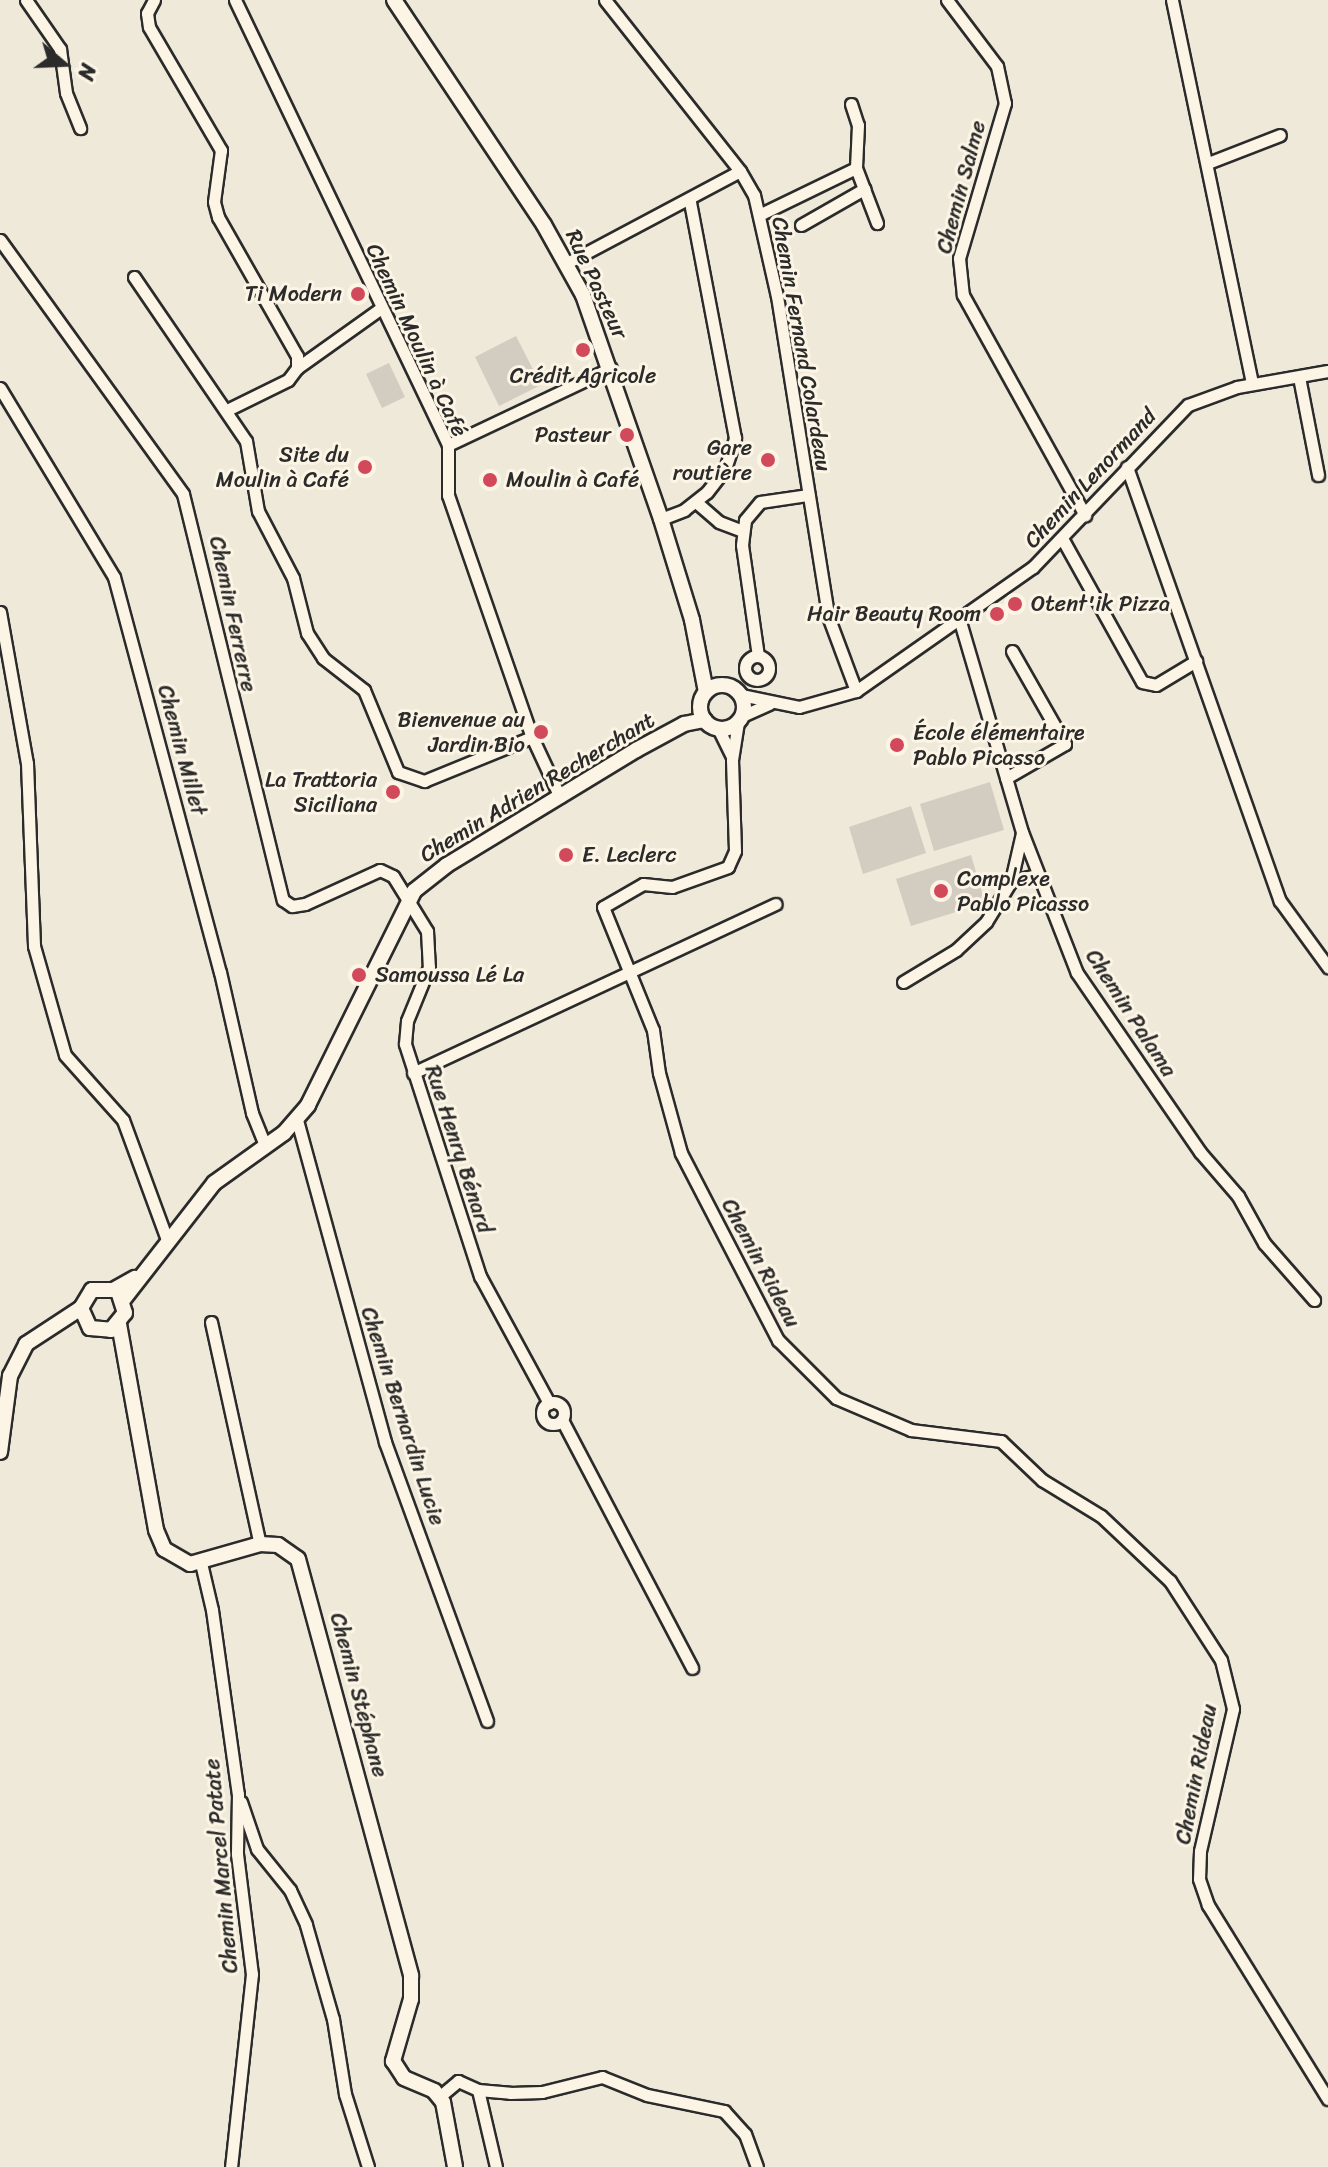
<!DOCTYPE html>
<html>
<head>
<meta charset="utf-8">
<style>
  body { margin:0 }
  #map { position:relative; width:1328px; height:2167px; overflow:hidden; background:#efe9da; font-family:Sriracha,sans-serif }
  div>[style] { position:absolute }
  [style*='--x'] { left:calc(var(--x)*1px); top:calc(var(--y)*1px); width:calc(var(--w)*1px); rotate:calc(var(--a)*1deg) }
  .green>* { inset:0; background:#d2cdc0 }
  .roads { filter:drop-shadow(2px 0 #2b2b2b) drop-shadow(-2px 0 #2b2b2b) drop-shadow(0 2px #2b2b2b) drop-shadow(0 -2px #2b2b2b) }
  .minor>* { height:11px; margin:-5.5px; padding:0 5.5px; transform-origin:5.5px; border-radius:5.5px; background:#fcf5e5 }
  .minor>.ring { margin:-5.5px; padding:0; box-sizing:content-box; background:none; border:11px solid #fcf5e5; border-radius:50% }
  .major>* { height:14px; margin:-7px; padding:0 7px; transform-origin:7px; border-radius:7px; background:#fcf5e5 }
  .major>.ring { margin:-7px; padding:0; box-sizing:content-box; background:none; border:14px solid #fcf5e5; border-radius:50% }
  .dots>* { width:22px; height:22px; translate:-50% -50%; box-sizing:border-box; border:4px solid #fcf5e5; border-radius:50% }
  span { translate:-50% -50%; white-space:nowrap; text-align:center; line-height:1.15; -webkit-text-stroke:6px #fcf5e5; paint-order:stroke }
  .street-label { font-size:22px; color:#2b2b2b }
  .poi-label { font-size:22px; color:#2b2b2b }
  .right { translate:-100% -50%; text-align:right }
  .left { translate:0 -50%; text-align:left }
  .north { position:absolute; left:24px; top:24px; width:80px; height:80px; -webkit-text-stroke:6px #fcf5e5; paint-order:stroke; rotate:109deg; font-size:22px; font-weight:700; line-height:32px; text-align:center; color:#2b2b2b }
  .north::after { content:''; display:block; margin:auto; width:28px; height:36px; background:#2b2b2b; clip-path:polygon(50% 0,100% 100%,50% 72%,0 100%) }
</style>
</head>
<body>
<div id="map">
  <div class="green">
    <i style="clip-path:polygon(516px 336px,541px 385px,499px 406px,475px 357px)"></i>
    <i style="clip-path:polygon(389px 363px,405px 397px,382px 408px,366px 374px)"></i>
    <i style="clip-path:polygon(990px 782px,1004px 830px,934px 851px,920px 804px)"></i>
    <i style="clip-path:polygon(911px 806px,926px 853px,863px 874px,849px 827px)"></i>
    <i style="clip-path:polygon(971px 855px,985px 903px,911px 926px,896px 879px)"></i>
  </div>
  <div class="roads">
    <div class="minor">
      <i style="--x:26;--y:0;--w:60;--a:55.2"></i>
      <i style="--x:60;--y:49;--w:44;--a:82.2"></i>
      <i style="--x:66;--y:93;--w:38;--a:68"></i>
      <i style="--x:154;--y:0;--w:15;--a:118"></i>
      <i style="--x:147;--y:13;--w:14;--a:82"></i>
      <i style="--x:149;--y:27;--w:143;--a:59.7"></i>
      <i style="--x:221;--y:150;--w:52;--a:97.7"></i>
      <i style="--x:214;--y:202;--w:16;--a:75"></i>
      <i style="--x:218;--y:217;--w:160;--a:60.4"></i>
      <i style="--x:297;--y:356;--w:12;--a:90"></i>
      <i style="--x:235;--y:0;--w:493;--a:64.4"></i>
      <i style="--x:448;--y:445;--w:50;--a:90"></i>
      <i style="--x:448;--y:495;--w:256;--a:70.9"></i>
      <i style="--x:532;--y:737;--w:66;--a:65"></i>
      <i style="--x:605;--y:0;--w:218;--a:51.7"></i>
      <i style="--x:740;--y:171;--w:28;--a:60"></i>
      <i style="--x:754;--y:195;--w:104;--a:77.2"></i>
      <i style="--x:777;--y:296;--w:324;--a:80.9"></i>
      <i style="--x:828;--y:616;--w:80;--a:69.5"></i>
      <i style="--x:947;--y:0;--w:83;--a:52.9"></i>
      <i style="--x:997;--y:66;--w:38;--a:78"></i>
      <i style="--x:1005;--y:103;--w:162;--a:106.5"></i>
      <i style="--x:959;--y:258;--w:37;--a:84"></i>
      <i style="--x:963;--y:295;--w:252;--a:61"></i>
      <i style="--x:1172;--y:0;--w:392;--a:78.2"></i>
      <i style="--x:851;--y:104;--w:22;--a:72"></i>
      <i style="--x:858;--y:125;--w:43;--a:92.7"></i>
      <i style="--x:856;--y:168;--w:59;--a:69.1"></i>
      <i style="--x:1208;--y:163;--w:77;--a:-21.3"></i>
      <i style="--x:759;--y:215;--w:108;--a:-25.9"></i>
      <i style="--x:801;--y:225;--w:73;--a:-29.7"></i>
      <i style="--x:0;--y:240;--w:313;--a:54.2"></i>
      <i style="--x:183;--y:494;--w:418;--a:76.2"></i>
      <i style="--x:283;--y:900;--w:11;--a:34"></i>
      <i style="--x:292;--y:906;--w:13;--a:-9"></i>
      <i style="--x:305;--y:904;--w:82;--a:-24.4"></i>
      <i style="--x:380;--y:870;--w:14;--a:25"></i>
      <i style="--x:393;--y:876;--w:65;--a:58.3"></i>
      <i style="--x:427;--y:931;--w:36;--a:87"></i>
      <i style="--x:429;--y:967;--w:58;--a:112.2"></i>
      <i style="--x:407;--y:1021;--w:23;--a:95"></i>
      <i style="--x:405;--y:1044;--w:244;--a:72.1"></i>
      <i style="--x:480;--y:1276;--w:145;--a:61.5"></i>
      <i style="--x:565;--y:264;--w:198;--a:-28"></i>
      <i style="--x:134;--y:277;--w:199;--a:55.7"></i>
      <i style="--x:246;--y:441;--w:71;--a:80.3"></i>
      <i style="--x:258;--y:511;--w:76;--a:62.4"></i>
      <i style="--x:293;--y:578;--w:57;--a:75.7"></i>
      <i style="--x:307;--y:633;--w:30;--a:57"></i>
      <i style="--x:323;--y:658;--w:52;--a:38"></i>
      <i style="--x:364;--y:690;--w:89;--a:67.5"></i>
      <i style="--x:398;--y:772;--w:28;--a:19"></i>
      <i style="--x:424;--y:781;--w:117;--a:-22.2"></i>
      <i style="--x:1299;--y:377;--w:100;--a:79"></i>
      <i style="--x:0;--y:388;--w:221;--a:58.9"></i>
      <i style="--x:114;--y:577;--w:409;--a:75"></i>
      <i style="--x:220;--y:972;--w:145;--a:77.2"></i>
      <i style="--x:252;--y:1113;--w:35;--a:68"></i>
      <i style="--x:227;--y:410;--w:68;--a:-26.2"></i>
      <i style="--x:288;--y:380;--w:15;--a:-53"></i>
      <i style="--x:297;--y:368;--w:103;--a:-35.5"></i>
      <i style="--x:448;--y:445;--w:180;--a:-25.3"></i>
      <i style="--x:1127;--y:467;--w:460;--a:70.6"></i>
      <i style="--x:1280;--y:901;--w:82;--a:54"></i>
      <i style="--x:696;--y:502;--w:30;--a:41"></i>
      <i style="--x:719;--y:522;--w:25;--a:21"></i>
      <i style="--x:661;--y:519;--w:25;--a:-21"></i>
      <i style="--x:684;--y:510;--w:29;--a:-38"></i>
      <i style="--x:707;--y:492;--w:29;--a:-52"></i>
      <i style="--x:725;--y:469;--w:33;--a:-72"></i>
      <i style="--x:735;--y:438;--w:241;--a:-100.8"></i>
      <i style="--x:1063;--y:540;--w:162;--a:60.9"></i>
      <i style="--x:1142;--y:682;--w:14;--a:12"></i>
      <i style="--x:1156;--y:685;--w:47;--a:-31"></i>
      <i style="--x:0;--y:612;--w:153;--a:79.9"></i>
      <i style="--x:27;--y:763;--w:183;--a:87.8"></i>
      <i style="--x:34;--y:946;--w:113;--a:74.1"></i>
      <i style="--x:65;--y:1055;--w:87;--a:48.3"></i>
      <i style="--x:123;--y:1120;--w:130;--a:69.8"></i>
      <i style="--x:959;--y:618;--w:223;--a:73.6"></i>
      <i style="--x:1022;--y:832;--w:151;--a:68.7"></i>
      <i style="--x:1077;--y:973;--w:217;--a:55.5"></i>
      <i style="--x:1200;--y:1152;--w:58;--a:49.2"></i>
      <i style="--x:1238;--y:1196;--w:54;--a:61"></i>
      <i style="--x:1264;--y:1243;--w:76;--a:48.7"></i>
      <i style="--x:758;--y:656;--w:112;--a:-98.2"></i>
      <i style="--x:742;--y:545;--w:25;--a:-83"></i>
      <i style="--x:745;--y:520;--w:23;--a:-50"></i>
      <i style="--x:760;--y:502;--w:49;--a:-8.3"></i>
      <i class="ring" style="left:745px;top:656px;width:13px;height:13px"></i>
      <i style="--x:741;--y:695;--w:59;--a:11.7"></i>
      <i style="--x:799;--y:707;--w:59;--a:-15.7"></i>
      <i style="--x:856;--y:691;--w:216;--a:-35"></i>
      <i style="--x:1033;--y:567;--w:224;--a:-46.3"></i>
      <i style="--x:1188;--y:405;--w:52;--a:-20.2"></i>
      <i style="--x:1237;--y:387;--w:92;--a:-10"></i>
      <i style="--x:742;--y:716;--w:30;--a:-24"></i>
      <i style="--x:738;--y:722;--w:38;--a:99"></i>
      <i style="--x:732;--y:760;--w:91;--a:88.1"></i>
      <i style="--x:735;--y:851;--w:17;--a:114"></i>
      <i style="--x:728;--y:867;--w:59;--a:160.3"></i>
      <i style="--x:672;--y:887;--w:29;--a:-174"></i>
      <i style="--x:643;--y:884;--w:46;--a:150.1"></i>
      <i style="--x:603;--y:907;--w:133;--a:67.9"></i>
      <i style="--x:653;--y:1030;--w:43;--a:82.1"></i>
      <i style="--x:659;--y:1073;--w:83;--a:74.6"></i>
      <i style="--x:681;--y:1153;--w:211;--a:62.6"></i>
      <i style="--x:778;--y:1340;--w:82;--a:45"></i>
      <i style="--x:836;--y:1398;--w:82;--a:23.1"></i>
      <i style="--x:911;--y:1430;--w:91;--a:7"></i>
      <i style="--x:1001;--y:1441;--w:57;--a:43.6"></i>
      <i style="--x:1042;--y:1480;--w:69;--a:31.4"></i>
      <i style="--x:1101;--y:1516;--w:95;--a:43.3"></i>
      <i style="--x:1170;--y:1581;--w:94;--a:57.2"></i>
      <i style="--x:1221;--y:1660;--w:50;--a:76.2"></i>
      <i style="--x:1233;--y:1709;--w:146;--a:103.1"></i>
      <i style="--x:1200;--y:1851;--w:28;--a:92"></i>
      <i style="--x:1199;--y:1879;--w:28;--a:71"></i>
      <i style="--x:1208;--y:1905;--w:228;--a:58.3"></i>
      <i style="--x:718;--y:728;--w:30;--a:64"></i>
      <i style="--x:1006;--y:778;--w:68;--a:-30"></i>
      <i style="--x:1065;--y:744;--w:107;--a:-119.7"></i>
      <i style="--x:1011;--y:881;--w:27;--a:-13"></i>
      <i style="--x:903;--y:982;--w:62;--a:-31.1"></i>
      <i style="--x:956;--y:950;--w:41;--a:-43"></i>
      <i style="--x:986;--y:922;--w:48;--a:-58.6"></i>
      <i style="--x:1011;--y:881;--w:49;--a:-77.1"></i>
      <i style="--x:413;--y:1073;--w:400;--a:-25"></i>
      <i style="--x:297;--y:1120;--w:334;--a:74.7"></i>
      <i style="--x:385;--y:1442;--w:297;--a:69.9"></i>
      <i style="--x:211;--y:1322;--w:227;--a:77.6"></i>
      <i class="ring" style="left:542px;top:1402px;width:11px;height:11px"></i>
      <i style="--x:562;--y:1420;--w:280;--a:62.3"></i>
      <i style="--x:201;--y:1563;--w:48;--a:76.8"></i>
      <i style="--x:212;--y:1610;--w:186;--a:82"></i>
      <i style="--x:238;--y:1794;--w:60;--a:91"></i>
      <i style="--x:237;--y:1854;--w:121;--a:82.9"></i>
      <i style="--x:252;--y:1974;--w:194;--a:96.2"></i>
      <i style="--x:241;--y:1802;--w:50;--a:71.2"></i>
      <i style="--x:257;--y:1849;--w:53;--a:51.2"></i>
      <i style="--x:290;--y:1890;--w:38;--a:65"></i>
      <i style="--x:306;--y:1925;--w:98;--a:74"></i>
      <i style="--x:333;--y:2019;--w:76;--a:80.9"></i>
      <i style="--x:345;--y:2094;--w:77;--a:72.5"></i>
      <i style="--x:478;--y:2090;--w:79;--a:76.8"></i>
      <i style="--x:439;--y:2097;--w:25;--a:-40"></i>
      <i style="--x:458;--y:2081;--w:22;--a:24"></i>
      <i style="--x:478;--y:2090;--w:32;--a:5"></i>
      <i style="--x:510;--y:2093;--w:32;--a:-2"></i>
      <i style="--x:542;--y:2092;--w:62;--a:-14"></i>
      <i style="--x:602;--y:2077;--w:48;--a:21.8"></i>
      <i style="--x:647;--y:2095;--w:79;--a:11.7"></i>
      <i style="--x:724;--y:2111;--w:31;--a:48"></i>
      <i style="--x:745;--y:2134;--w:35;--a:70"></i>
    </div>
    <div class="major">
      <i style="--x:394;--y:0;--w:270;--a:56.3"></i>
      <i style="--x:544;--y:225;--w:80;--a:60.9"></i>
      <i style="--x:583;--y:295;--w:237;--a:70.8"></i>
      <i style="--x:661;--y:519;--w:106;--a:72.9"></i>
      <i style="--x:692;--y:620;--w:73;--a:79"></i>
      <i class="ring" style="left:700px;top:685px;width:30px;height:30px"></i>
      <i style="--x:123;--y:1300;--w:148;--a:-52.1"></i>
      <i style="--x:214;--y:1183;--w:86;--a:-35.5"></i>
      <i style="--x:284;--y:1133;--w:37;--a:-49"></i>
      <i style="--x:308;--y:1105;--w:239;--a:-63.6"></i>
      <i style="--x:414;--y:891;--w:42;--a:-38.2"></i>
      <i style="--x:447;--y:865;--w:221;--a:-31.3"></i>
      <i style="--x:636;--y:750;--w:55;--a:-28.4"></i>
      <i style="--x:684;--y:724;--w:21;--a:-11"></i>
      <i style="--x:81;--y:1308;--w:22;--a:66"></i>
      <i style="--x:90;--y:1328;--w:21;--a:5"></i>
      <i style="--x:111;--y:1330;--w:22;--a:-51"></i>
      <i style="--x:125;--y:1313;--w:19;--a:-108"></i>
      <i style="--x:119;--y:1324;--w:209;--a:79.8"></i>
      <i style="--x:156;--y:1530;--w:21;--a:67"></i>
      <i style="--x:164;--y:1549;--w:30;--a:30"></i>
      <i style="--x:190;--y:1564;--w:73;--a:-15.9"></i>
      <i style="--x:260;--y:1544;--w:18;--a:3"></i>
      <i style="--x:278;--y:1545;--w:24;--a:35"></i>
      <i style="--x:298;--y:1559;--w:432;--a:74.8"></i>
      <i style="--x:411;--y:1976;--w:23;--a:90"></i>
      <i style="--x:411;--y:1999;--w:65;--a:106.2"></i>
      <i style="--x:393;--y:2061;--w:20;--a:57"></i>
      <i style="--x:404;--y:2078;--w:33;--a:23"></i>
      <i style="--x:434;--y:2091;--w:14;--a:51"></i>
      <i style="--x:443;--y:2102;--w:66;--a:79.5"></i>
      <i style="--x:0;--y:1452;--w:77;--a:-82.5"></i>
      <i style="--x:10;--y:1376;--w:36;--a:-63"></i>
      <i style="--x:26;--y:1344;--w:66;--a:-33.2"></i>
      <i style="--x:81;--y:1308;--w:21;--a:-59"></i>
      <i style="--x:92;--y:1290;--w:21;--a:0"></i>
      <i style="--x:113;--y:1290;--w:25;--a:-29"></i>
    </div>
  </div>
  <div class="dots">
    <i style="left:358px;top:294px;background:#d1495b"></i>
    <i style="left:583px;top:350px;background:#d1495b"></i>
    <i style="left:627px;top:435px;background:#d1495b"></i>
    <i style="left:768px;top:460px;background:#d1495b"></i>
    <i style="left:365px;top:467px;background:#d1495b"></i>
    <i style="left:490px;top:480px;background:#d1495b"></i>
    <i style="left:1015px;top:604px;background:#d1495b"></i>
    <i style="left:997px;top:614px;background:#d1495b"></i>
    <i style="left:541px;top:732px;background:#d1495b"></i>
    <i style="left:897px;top:745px;background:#d1495b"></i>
    <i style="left:393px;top:792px;background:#d1495b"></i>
    <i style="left:566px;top:855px;background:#d1495b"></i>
    <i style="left:941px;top:891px;background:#d1495b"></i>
    <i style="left:359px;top:975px;background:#d1495b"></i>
  </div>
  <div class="street-label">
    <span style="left:961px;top:187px;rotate:-75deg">Chemin Salme</span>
    <span style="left:597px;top:284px;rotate:65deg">Rue Pasteur</span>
    <span style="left:417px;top:340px;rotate:65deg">Chemin Moulin à Café</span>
    <span style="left:802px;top:344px;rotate:80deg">Chemin Fernand Colardeau</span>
    <span style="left:1090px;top:478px;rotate:-47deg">Chemin Lenormand</span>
    <span style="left:233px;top:614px;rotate:78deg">Chemin Ferrerre</span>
    <span style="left:182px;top:750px;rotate:75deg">Chemin Millet</span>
    <span style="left:537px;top:787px;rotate:-31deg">Chemin Adrien Recherchant</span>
    <span style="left:1131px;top:1013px;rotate:57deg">Chemin Palama</span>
    <span style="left:459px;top:1149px;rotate:72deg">Rue Henry Bénard</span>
    <span style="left:761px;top:1263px;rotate:62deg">Chemin Rideau</span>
    <span style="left:403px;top:1416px;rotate:72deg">Chemin Bernardin Lucie</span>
    <span style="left:359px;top:1695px;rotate:75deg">Chemin Stéphane</span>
    <span style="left:1196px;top:1774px;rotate:-79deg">Chemin Rideau</span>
    <span style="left:221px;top:1866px;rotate:-95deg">Chemin Marcel Patate</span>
  </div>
  <div class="poi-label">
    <span class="right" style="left:342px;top:294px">Ti Modern</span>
    <span style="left:583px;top:376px">Crédit Agricole</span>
    <span class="right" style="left:611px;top:435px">Pasteur</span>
    <span class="right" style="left:752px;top:460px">Gare<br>routière</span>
    <span class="right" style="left:349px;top:467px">Site du<br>Moulin à Café</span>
    <span class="left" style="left:506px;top:480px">Moulin à Café</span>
    <span class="left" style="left:1031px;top:604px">Otent'ik Pizza</span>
    <span class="right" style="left:981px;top:614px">Hair Beauty Room</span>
    <span class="right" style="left:525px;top:732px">Bienvenue au<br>Jardin Bio</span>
    <span class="left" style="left:913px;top:745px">École élémentaire<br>Pablo Picasso</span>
    <span class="right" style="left:377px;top:792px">La Trattoria<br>Siciliana</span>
    <span class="left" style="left:582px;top:855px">E. Leclerc</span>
    <span class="left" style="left:957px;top:891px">Complexe<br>Pablo Picasso</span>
    <span class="left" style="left:375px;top:975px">Samoussa Lé La</span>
  </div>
  <div class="north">N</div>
</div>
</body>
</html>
